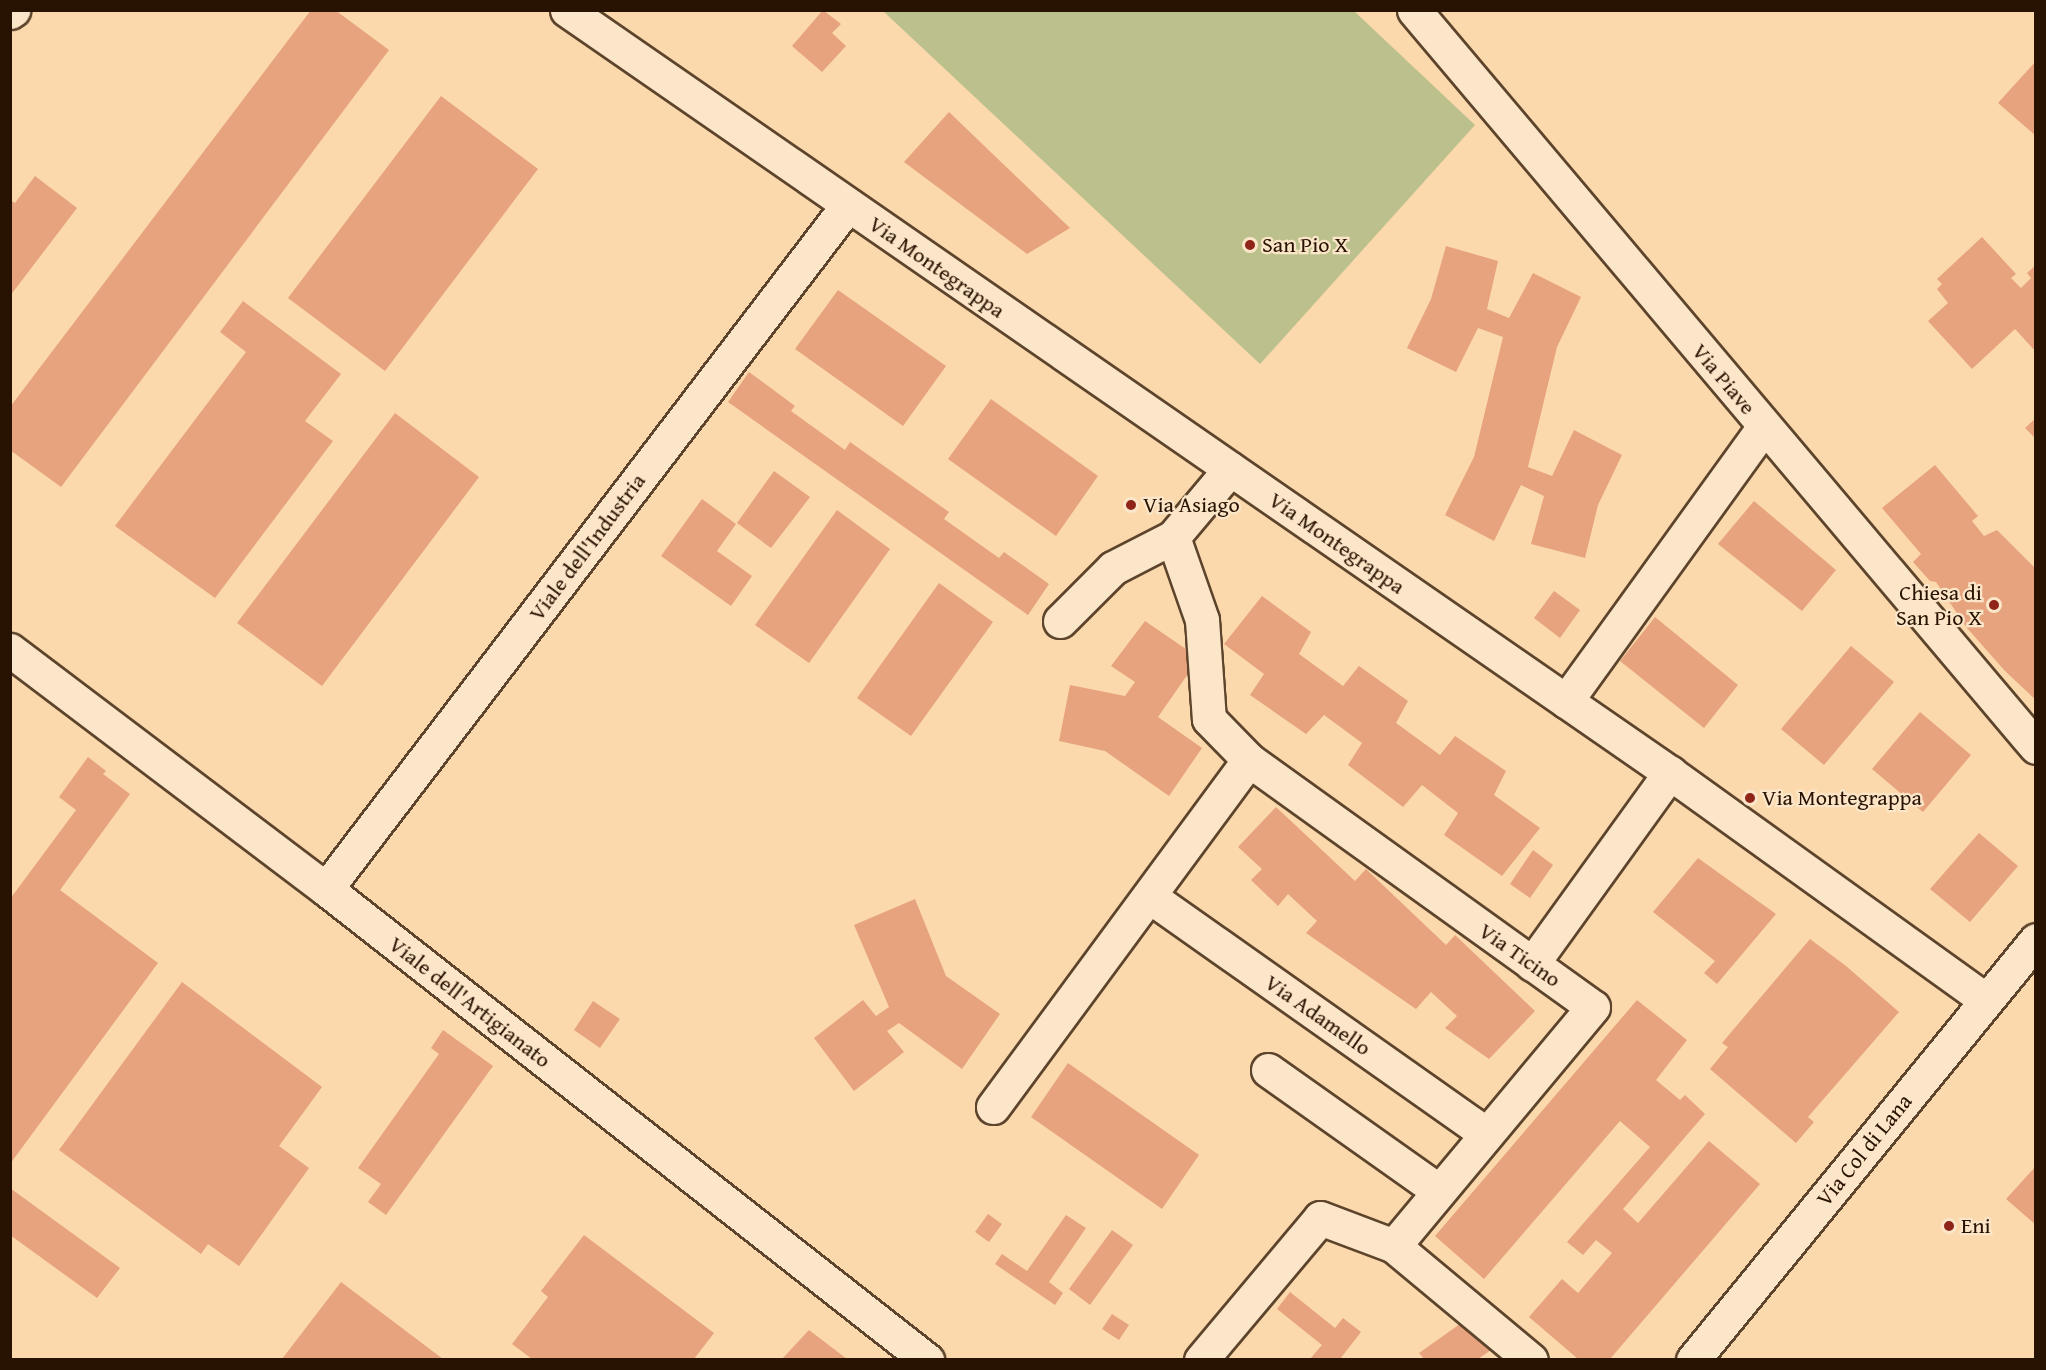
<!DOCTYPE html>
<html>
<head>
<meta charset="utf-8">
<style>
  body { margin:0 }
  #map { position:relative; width:2046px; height:1370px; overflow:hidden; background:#fbd9ac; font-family:"Gentium Book Plus",serif }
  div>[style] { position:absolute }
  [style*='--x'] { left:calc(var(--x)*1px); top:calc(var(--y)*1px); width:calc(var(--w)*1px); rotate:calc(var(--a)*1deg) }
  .green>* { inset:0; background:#bbc08c }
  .building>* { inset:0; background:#e6a37e }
  .roads { filter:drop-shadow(2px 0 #5d442c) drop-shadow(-2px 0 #5d442c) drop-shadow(0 2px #5d442c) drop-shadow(0 -2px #5d442c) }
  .street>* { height:33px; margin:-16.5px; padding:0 16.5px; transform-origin:16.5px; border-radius:16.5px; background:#fce6c9 }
  .secondary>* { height:33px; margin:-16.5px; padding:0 16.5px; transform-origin:16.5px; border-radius:16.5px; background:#fce6c9 }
  .dots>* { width:16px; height:16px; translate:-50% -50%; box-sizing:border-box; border:3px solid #fce6c9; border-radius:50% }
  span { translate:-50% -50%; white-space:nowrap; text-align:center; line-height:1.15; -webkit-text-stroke:4.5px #fce6c9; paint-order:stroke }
  .poi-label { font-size:22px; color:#281201 }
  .left { translate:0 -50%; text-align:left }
  .right { translate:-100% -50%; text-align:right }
  .street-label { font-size:22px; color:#281201 }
  .frame { position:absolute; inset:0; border:12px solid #281201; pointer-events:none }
</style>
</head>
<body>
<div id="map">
  <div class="green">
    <i style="clip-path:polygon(883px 11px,1354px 11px,1475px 125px,1260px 364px)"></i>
  </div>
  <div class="building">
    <i style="clip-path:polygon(311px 10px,335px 10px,389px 50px,61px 487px,10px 450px,10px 407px)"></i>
    <i style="clip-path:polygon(823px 10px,841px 24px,832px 33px,846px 46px,822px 72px,792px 46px)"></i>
    <i style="clip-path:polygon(2036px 61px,2036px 136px,1998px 103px)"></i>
    <i style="clip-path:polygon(441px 96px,538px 169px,385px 371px,288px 298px)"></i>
    <i style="clip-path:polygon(949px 112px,1070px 228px,1027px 254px,904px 162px)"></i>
    <i style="clip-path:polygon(35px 176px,77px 208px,10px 296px,10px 200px,15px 203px)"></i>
    <i style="clip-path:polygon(1982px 237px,2016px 274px,2011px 278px,2021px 288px,2031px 278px,2027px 273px,2036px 265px,2036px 352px,2015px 329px,1972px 369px,1928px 321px,1948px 303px,1937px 289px,1942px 284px,1937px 279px)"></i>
    <i style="clip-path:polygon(1446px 246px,1498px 261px,1487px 309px,1509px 318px,1533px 273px,1581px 297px,1557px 347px,1528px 467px,1552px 476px,1574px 430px,1622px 455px,1598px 505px,1585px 558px,1531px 544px,1544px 496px,1521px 485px,1494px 541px,1445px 515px,1474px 457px,1503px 337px,1478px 328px,1456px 372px,1407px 348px,1431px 299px)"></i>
    <i style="clip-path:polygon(838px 290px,946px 366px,903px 426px,795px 349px)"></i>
    <i style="clip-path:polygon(243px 301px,341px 374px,305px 421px,333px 441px,215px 598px,115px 526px,246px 352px,220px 332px)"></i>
    <i style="clip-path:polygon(749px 372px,795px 406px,791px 411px,845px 450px,850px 442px,949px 512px,944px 519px,999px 558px,1004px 552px,1049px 584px,1028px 615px,728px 402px)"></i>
    <i style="clip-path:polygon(991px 399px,1098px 476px,1056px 536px,948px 459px)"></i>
    <i style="clip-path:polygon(395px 413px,479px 477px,322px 686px,237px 623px)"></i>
    <i style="clip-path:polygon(2036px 418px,2036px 439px,2025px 428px)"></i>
    <i style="clip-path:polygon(1935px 465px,1978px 516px,1972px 521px,1984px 536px,1997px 530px,2036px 569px,2036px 700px,2005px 671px,1967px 628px,1936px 582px,1930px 581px,1913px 562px,1921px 554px,1882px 508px)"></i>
    <i style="clip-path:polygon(774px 471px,810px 497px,771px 548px,737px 523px)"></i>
    <i style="clip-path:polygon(702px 499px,736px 524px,717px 551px,752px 576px,731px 606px,661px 556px)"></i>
    <i style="clip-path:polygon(1754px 501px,1836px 570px,1802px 611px,1718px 544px)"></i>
    <i style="clip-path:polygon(837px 510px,890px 549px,809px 663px,755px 625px)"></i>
    <i style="clip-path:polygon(939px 583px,993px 622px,911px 736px,857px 698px)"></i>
    <i style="clip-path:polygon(1554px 591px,1580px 610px,1560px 638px,1534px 618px)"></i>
    <i style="clip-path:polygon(1262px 596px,1311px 632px,1299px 654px,1343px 686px,1359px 666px,1408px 701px,1396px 723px,1440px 755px,1455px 736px,1506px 771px,1494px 795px,1540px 828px,1502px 876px,1444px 835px,1458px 813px,1422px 785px,1403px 807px,1348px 765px,1362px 743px,1324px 715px,1306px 734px,1250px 695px,1264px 674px,1224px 644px)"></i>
    <i style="clip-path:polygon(1655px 617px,1738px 685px,1704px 728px,1620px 661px)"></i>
    <i style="clip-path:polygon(1145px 621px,1199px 658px,1158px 717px,1202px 748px,1169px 796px,1105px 751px,1059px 741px,1070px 685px,1125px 696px,1135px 682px,1111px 666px)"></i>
    <i style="clip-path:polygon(1851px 646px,1894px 682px,1824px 765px,1781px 729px)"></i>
    <i style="clip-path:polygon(1920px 712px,1971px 755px,1923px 812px,1872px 769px)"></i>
    <i style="clip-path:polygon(88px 757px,106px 771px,103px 774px,130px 794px,60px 890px,158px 963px,10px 1164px,10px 899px,76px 810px,59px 797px)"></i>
    <i style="clip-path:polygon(1276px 807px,1355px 881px,1366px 869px,1446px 945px,1455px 935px,1535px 1011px,1489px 1059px,1445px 1028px,1457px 1016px,1431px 992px,1416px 1009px,1306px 933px,1317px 921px,1288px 894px,1278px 906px,1251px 880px,1262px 869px,1238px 847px)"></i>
    <i style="clip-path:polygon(1979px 833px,2018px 866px,1970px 922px,1930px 889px)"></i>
    <i style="clip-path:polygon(1533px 850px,1553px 865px,1530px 898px,1510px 884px)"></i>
    <i style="clip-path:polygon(1698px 858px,1776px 914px,1717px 984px,1704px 973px,1715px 961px,1653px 912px)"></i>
    <i style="clip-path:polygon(915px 899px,946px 976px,1000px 1014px,962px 1069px,899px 1023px,887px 1031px,904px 1052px,854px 1091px,814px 1038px,863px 1000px,876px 1016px,889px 1007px,854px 925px)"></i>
    <i style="clip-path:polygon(1810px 939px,1846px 966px,1899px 1012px,1808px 1117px,1814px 1122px,1796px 1143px,1710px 1069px,1728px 1047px,1722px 1043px)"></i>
    <i style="clip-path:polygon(182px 982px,322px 1087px,279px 1146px,309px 1168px,239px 1266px,208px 1244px,201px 1254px,59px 1150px)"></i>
    <i style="clip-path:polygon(1637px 1000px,1687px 1040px,1656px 1080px,1680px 1100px,1685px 1095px,1705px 1114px,1623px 1209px,1638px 1223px,1709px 1141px,1760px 1184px,1610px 1359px,1578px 1359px,1529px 1317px,1562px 1279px,1578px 1293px,1612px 1253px,1596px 1240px,1583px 1255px,1567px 1242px,1650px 1147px,1620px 1121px,1484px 1279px,1435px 1236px)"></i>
    <i style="clip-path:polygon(593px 1001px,620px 1019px,600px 1048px,574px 1030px)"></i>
    <i style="clip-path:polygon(443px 1030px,493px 1066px,386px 1215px,368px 1202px,381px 1184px,358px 1168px,439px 1054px,431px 1048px)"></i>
    <i style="clip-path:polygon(1068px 1063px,1199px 1155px,1162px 1209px,1031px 1117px)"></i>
    <i style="clip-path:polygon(2036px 1166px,2036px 1225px,2006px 1199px)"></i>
    <i style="clip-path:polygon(10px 1188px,120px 1268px,97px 1298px,10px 1235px)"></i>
    <i style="clip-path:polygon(988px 1214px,1002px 1224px,989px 1242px,975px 1232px)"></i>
    <i style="clip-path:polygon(1066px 1215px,1086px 1228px,1049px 1282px,1063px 1293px,1055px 1305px,995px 1264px,1002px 1254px,1027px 1271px)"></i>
    <i style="clip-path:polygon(1112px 1230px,1133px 1245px,1090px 1305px,1069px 1289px)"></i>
    <i style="clip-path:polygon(584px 1235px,714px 1333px,694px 1359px,532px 1359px,512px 1344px,548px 1297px,541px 1291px)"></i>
    <i style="clip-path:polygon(341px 1282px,443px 1359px,282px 1359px)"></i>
    <i style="clip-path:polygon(1290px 1292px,1335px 1328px,1343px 1318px,1361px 1332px,1340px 1359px,1310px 1359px,1322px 1345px,1277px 1309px)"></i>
    <i style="clip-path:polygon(1112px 1314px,1129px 1325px,1119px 1340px,1102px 1329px)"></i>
    <i style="clip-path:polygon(1467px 1319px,1491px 1350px,1478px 1359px,1424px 1359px,1419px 1353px)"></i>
    <i style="clip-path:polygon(809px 1330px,847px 1359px,782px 1359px)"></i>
  </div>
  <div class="roads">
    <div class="street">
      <i style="--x:567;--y:10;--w:1341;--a:34.67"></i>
      <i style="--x:1670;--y:773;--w:388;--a:35.7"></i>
      <i style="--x:1414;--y:10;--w:964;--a:49.84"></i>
      <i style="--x:10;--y:12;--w:4;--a:-34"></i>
      <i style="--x:1173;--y:537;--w:88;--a:70.7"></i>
      <i style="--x:1202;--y:620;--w:99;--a:86"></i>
      <i style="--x:1209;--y:719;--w:57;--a:45.7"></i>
      <i style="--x:1249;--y:760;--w:423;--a:35.7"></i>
      <i style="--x:1593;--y:1007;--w:311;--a:129.8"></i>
      <i style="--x:1394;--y:1246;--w:178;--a:39.8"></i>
      <i style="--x:1060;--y:621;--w:75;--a:-45"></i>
      <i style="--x:1113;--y:568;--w:68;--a:-27.3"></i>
      <i style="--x:1173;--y:537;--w:89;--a:-50"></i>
      <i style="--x:10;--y:650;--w:396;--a:37.1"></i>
      <i style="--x:326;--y:889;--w:764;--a:38.09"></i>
      <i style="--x:1566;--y:701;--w:339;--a:-54.2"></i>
      <i style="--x:326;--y:889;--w:859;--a:-52.66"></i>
      <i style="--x:1149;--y:896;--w:413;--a:35.2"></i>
      <i style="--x:1532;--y:964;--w:236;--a:-54.2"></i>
      <i style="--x:1268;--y:1070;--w:209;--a:35.3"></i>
      <i style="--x:993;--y:1107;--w:431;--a:-53.6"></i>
      <i style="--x:1201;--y:1360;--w:185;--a:-50"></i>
      <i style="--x:1320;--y:1218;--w:79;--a:20.7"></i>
    </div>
    <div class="secondary">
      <i style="--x:1693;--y:1360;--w:542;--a:-50.76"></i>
    </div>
  </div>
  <div class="dots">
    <i style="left:1250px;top:245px;background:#8f2418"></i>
    <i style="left:1131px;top:505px;background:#8f2418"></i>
    <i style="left:1994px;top:605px;background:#8f2418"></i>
    <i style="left:1750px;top:798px;background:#8f2418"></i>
    <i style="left:1949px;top:1226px;background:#8f2418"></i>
  </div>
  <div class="poi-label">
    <span class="left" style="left:1262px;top:245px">San Pio X</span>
    <span class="left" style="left:1143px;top:505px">Via Asiago</span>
    <span class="right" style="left:1982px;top:605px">Chiesa di<br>San Pio X</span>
    <span class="left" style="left:1762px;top:798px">Via Montegrappa</span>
    <span class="left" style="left:1961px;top:1226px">Eni</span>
  </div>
  <div class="street-label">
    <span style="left:937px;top:267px;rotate:35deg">Via Montegrappa</span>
    <span style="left:1724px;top:379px;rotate:50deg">Via Piave</span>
    <span style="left:1337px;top:543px;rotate:35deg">Via Montegrappa</span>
    <span style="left:587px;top:547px;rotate:-53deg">Viale dell'Industria</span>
    <span style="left:1520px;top:955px;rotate:35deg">Via Ticino</span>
    <span style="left:470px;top:1002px;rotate:38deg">Viale dell'Artigianato</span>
    <span style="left:1318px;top:1015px;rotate:35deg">Via Adamello</span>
    <span style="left:1864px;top:1150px;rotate:-51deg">Via Col di Lana</span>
  </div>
  <div class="frame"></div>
</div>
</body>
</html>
